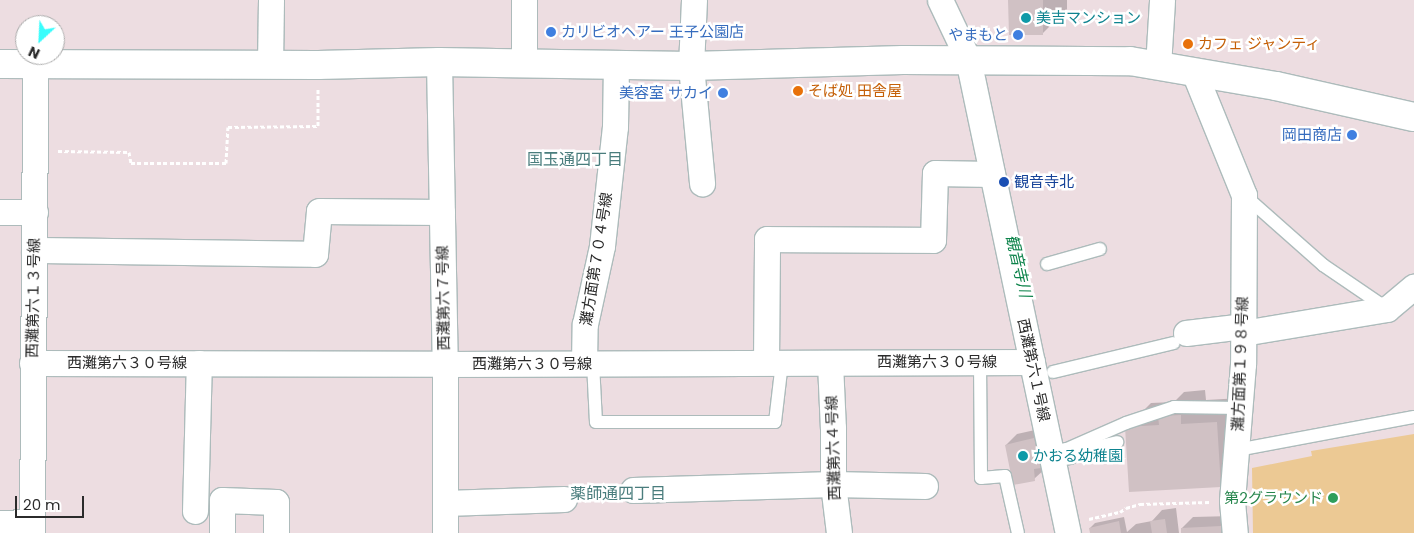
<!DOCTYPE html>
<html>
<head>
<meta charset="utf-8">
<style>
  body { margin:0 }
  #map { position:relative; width:1414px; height:533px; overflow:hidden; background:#eddde1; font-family:Poppins,"Noto Sans JP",sans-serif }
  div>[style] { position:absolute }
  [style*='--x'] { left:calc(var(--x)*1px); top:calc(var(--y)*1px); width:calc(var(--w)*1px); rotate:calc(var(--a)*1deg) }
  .pitch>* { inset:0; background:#ecc994 }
  .shadow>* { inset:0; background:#0003 }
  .building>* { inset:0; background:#d0c1c4 }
  .path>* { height:3px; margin-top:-1.5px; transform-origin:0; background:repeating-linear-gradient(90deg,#fff 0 4px,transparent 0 6.5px) }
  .roads { filter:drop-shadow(1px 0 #adbbbb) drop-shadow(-1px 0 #adbbbb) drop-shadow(0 1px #adbbbb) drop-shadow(0 -1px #adbbbb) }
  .lane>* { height:12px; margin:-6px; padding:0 6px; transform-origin:6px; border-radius:6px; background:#fff }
  .street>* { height:25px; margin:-12.5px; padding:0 12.5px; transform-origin:12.5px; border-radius:12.5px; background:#fff }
  .secondary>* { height:28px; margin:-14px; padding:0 14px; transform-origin:14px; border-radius:14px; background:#fff }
  .dots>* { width:14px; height:14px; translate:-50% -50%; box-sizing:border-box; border:2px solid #fff; border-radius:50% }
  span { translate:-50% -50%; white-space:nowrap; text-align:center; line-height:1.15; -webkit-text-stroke:5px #fff; paint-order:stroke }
  .culture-label { font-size:15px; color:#0d838f }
  .left { translate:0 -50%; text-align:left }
  .shop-label { font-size:15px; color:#366cbe }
  .right { translate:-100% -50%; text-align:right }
  .food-label { font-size:15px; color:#c56008 }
  .transit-label { font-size:15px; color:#164399 }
  .street-label { font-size:15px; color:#2b2b2b }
  .leisure-label { font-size:15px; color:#27864d }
  .neighbourhood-label { font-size:16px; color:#4a7d7d }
  .water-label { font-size:16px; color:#0c834a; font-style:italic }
  .north { position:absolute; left:15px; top:15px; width:50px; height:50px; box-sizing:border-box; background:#fff; border:1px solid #aaa; border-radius:50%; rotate:205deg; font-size:14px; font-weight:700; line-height:20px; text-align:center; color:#2b2b2b }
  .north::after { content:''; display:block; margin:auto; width:18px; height:22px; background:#39fdfc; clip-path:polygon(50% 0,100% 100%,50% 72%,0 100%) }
  .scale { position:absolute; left:15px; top:496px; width:69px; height:22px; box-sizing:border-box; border:2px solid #2b2b2b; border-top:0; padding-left:6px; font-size:15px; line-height:18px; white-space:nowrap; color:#2b2b2b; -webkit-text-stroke:4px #fff; paint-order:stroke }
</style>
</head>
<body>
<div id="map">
  <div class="pitch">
    <i style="clip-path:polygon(1414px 434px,1414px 533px,1253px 533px,1252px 468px,1312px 456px,1311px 451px)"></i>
  </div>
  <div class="shadow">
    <i style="clip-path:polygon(1009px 0,1067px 0,1067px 9px,1042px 34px)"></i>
    <i style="clip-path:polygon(1205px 390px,1206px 400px,1241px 398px,1245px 461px,1220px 486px,1126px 428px,1151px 403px,1174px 402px,1184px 392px)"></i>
    <i style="clip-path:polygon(1044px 428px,1046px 468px,1034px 479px,1006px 445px,1017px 434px)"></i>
    <i style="clip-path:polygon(1176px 508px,1179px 533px,1091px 533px,1090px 528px,1095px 523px,1124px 517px,1127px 532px,1136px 524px,1152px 521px,1162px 510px)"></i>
    <i style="clip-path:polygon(1232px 516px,1232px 533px,1182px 533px,1182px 528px,1193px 517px)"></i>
  </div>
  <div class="building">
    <i style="clip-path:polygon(1008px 0,1043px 0,1043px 35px,1009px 35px)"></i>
    <i style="clip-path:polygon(1181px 415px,1181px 424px,1217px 422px,1221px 487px,1129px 492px,1125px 427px,1159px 425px,1158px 416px)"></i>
    <i style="clip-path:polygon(1034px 438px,1041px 468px,1034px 469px,1035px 481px,1013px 485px,1005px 445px)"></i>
    <i style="clip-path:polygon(1165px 519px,1167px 533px,1152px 533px,1150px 521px)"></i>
    <i style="clip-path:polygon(1119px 521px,1121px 533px,1090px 533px,1089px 528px)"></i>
    <i style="clip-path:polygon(1221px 526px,1221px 533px,1181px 533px,1181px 528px)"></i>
  </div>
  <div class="path">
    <i style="--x:58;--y:151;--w:71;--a:0.8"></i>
    <i style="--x:129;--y:152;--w:11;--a:80"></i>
    <i style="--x:131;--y:163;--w:95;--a:0"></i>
    <i style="--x:226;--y:163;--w:36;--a:-87"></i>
    <i style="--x:228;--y:127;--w:90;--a:-0.6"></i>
    <i style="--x:318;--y:126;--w:38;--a:-90"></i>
    <i style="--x:1089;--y:519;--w:32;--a:-13"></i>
    <i style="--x:1120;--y:512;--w:7;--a:-34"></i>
    <i style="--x:1126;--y:508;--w:15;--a:-16"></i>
    <i style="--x:1140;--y:504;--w:70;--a:-1.6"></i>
  </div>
  <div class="roads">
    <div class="lane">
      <i style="--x:1244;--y:195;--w:106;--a:41.5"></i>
      <i style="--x:1323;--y:265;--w:76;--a:34.3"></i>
      <i style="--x:1047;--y:264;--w:55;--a:-15.8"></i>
      <i style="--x:980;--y:362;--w:116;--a:89.5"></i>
      <i style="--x:981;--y:478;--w:24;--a:-5"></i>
      <i style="--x:1005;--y:476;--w:58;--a:77.2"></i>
      <i style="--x:593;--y:363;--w:59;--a:87.1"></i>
      <i style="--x:596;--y:422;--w:179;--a:0"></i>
      <i style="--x:775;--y:422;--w:60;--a:-83.3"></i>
      <i style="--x:1053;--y:372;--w:124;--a:-13.5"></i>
      <i style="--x:1237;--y:450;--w:180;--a:-10.6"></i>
      <i style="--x:1051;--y:452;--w:16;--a:-11"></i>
      <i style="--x:1067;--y:449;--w:64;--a:-23.8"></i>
      <i style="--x:1126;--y:423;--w:51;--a:-18.4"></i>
      <i style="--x:1174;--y:407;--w:66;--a:0.9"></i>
      <i style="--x:1053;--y:461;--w:17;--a:-10"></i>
      <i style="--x:1070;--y:458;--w:24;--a:-24"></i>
      <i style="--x:1092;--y:448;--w:26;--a:-13"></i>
    </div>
    <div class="street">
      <i style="--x:524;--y:0;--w:64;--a:90"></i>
      <i style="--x:694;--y:0;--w:66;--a:92.6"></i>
      <i style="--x:691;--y:66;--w:118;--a:84.6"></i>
      <i style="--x:940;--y:0;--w:65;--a:64.6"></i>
      <i style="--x:968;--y:59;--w:484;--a:78.1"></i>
      <i style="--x:439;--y:62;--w:302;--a:88.9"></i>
      <i style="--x:445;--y:364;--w:169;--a:90"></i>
      <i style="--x:270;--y:64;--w:64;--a:-89.1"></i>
      <i style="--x:1158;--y:66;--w:66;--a:-86.5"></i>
      <i style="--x:1194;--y:72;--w:133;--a:67.9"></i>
      <i style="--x:1244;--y:195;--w:169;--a:90.3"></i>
      <i style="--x:1243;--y:364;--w:137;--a:94.6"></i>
      <i style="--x:1232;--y:501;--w:32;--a:85"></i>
      <i style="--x:0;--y:212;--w:35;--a:0"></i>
      <i style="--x:34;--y:250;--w:281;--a:0.8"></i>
      <i style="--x:315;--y:254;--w:43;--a:-84.7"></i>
      <i style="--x:319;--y:211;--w:123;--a:0.5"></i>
      <i style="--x:1186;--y:333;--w:57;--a:-7"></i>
      <i style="--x:1243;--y:333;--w:146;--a:-9.5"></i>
      <i style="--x:1387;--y:309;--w:35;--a:-40"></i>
      <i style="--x:766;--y:362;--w:123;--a:-89.5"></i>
      <i style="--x:767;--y:239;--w:166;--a:0.3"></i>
      <i style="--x:933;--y:240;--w:67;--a:-88.3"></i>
      <i style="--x:935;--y:173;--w:57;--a:1"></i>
      <i style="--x:32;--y:363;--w:413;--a:0.1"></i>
      <i style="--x:445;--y:364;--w:587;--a:-0.2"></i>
      <i style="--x:584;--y:363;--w:39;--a:-89"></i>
      <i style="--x:585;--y:324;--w:80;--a:-77.7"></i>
      <i style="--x:602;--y:246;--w:120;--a:-83.8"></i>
      <i style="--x:615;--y:127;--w:62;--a:-89.1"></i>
      <i style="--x:830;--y:363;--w:65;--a:87.4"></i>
      <i style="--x:833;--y:428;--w:56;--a:90"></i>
      <i style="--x:833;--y:484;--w:49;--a:83"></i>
      <i style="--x:633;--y:490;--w:200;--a:-1.7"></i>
      <i style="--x:833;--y:484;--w:92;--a:1.2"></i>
      <i style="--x:445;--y:503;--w:119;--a:-1.9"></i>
      <i style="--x:195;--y:511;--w:148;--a:-88.5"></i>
      <i style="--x:0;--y:523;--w:32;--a:-2"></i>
      <i style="--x:32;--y:533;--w:469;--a:-89.6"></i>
      <i style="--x:222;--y:533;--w:33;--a:-90"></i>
      <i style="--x:222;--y:500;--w:54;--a:2.1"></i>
      <i style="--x:276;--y:502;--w:31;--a:90"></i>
    </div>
    <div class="secondary">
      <i style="--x:0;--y:64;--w:318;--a:0.2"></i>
      <i style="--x:318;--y:65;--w:121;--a:-1.4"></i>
      <i style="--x:439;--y:62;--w:252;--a:0.9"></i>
      <i style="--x:691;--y:66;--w:212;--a:-1.6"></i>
      <i style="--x:903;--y:60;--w:227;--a:0.3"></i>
      <i style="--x:1130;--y:61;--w:148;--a:9.7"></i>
      <i style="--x:1276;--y:86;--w:141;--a:12.7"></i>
    </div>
  </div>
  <div class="dots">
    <i style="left:1026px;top:18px;background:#0f9aa8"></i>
    <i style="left:551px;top:32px;background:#3f7fe0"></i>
    <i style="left:1018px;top:35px;background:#3f7fe0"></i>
    <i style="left:1188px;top:44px;background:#e8710a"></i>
    <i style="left:798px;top:91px;background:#e8710a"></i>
    <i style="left:723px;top:93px;background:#3f7fe0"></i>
    <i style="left:1352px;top:135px;background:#3f7fe0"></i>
    <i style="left:1004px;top:182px;background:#1a4fb4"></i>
    <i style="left:1023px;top:456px;background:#0f9aa8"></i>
    <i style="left:1333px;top:498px;background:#2e9e5b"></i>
  </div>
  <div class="culture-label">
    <span class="left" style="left:1036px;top:18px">美吉マンション</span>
    <span class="left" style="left:1033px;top:456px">かおる幼稚園</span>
  </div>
  <div class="shop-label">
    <span class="left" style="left:561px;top:32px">カリビオヘアー 王子公園店</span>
    <span class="right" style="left:1008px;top:35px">やまもと</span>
    <span class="right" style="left:713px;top:93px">美容室 サカイ</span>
    <span class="right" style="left:1342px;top:135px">岡田商店</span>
  </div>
  <div class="food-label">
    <span class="left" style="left:1198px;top:44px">カフェ ジャンティ</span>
    <span class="left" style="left:808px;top:91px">そば処 田舎屋</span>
  </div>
  <div class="transit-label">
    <span class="left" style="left:1014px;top:182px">観音寺北</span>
  </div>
  <div class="street-label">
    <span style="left:596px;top:259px;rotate:-81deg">灘方面第７０４号線</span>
    <span style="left:33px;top:298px;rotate:-89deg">西灘第六１３号線</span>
    <span style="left:443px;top:298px;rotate:-91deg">西灘第六７号線</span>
    <span style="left:937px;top:362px">西灘第六３０号線</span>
    <span style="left:127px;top:363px">西灘第六３０号線</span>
    <span style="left:532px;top:364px">西灘第六３０号線</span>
    <span style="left:1240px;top:364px;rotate:-88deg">灘方面第１９８号線</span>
    <span style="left:1034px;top:370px;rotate:78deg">西灘第六１号線</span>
    <span style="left:833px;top:448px;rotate:-92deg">西灘第六４号線</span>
  </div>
  <div class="leisure-label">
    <span class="right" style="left:1323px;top:498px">第2グラウンド</span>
  </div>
  <div class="neighbourhood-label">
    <span style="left:575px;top:160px">国玉通四丁目</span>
    <span style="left:618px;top:494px">薬師通四丁目</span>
  </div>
  <div class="water-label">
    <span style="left:1018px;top:266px;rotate:77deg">観音寺川</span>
  </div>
  <div class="north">N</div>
  <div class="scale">20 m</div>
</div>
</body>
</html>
